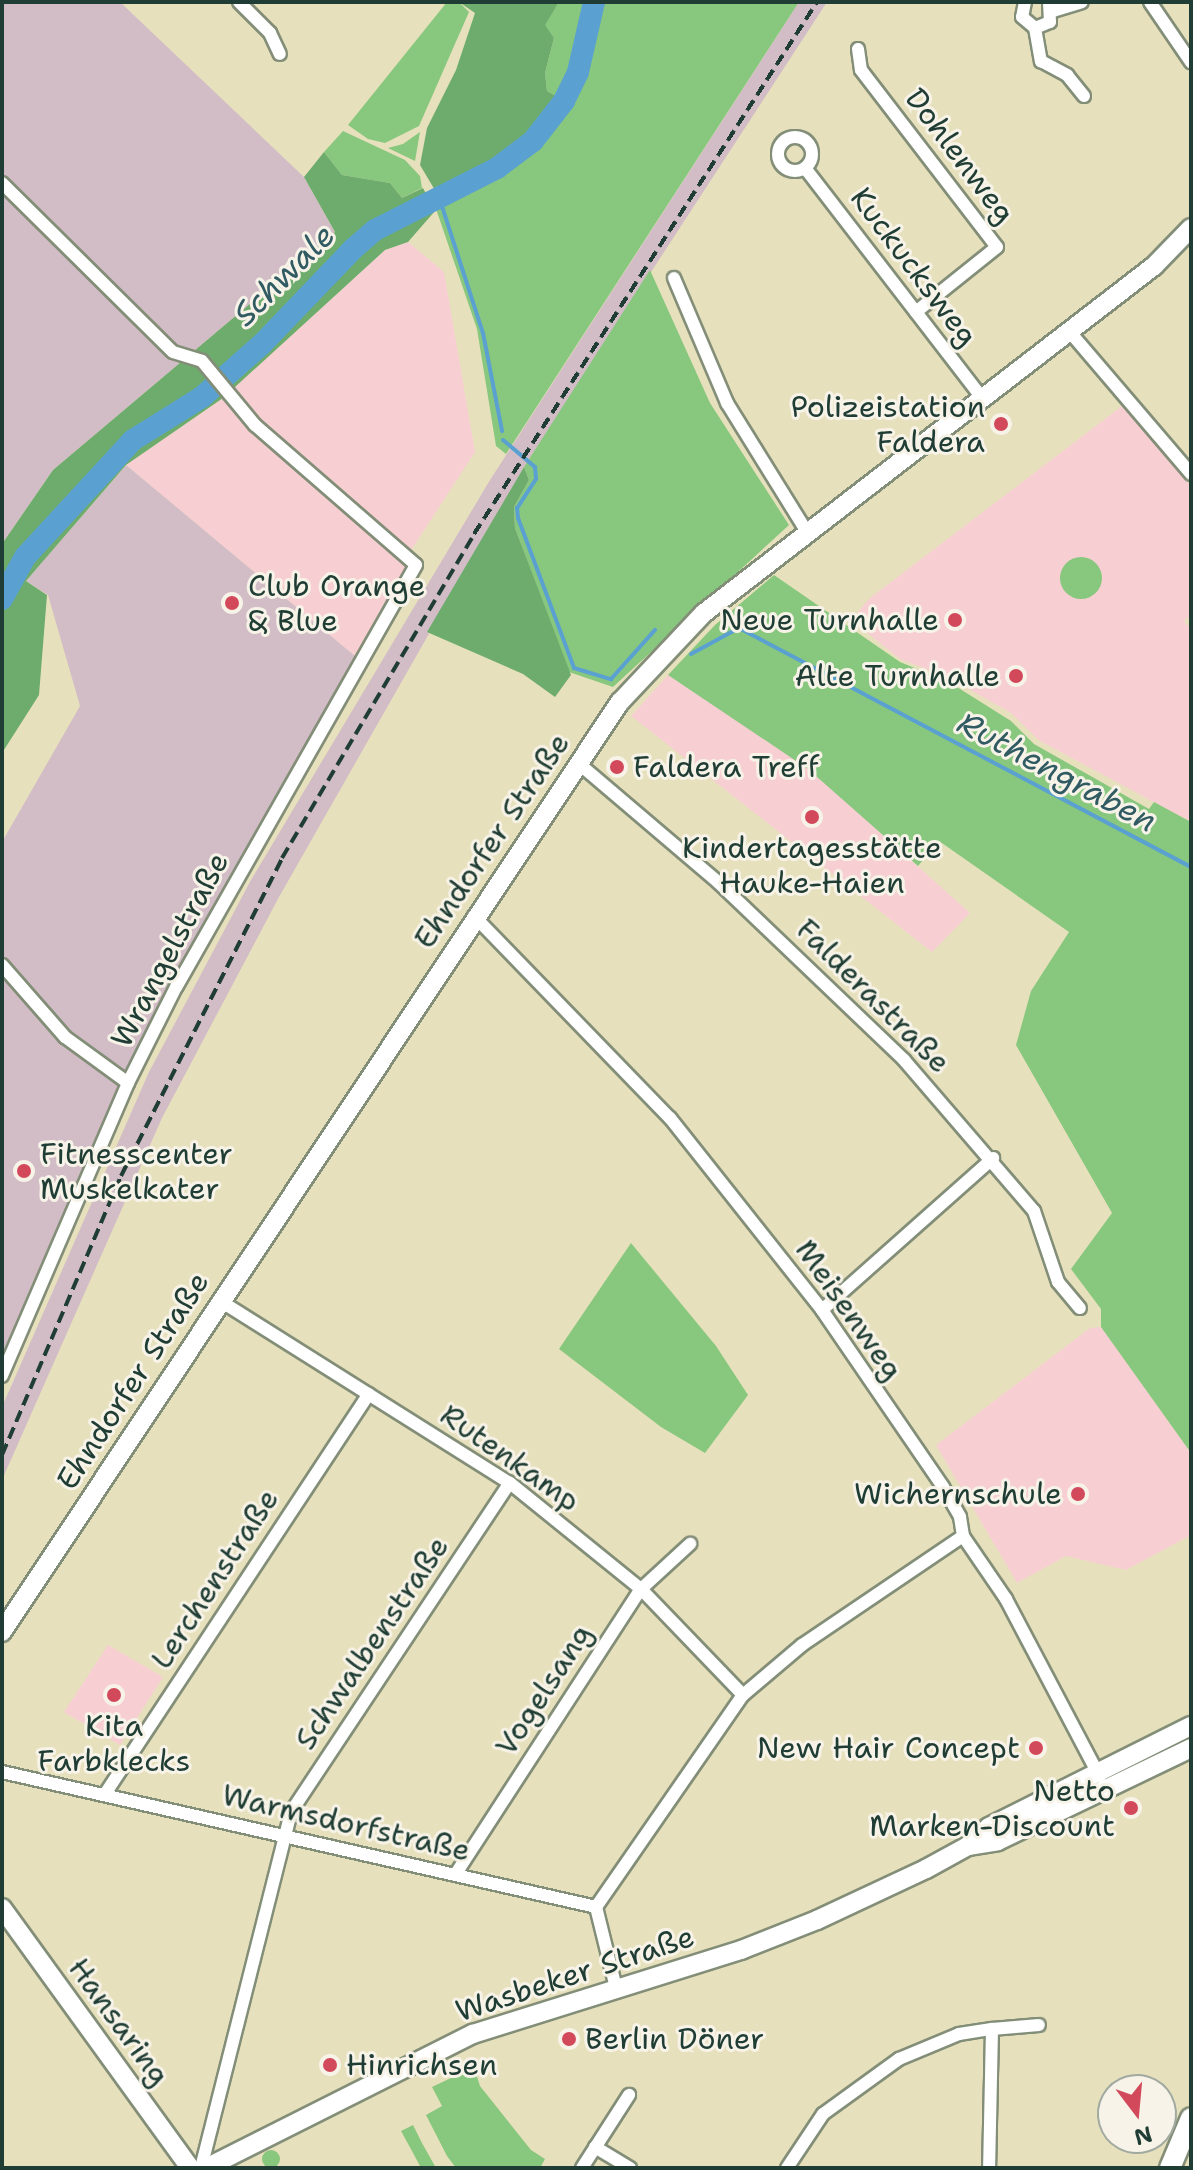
<!DOCTYPE html>
<html>
<head>
<meta charset="utf-8">
<style>
  body { margin:0 }
  #map { position:relative; width:1193px; height:2170px; overflow:hidden; background:#e7e0bc; font-family:"Shantell Sans",sans-serif }
  div>[style] { position:absolute }
  [style*='--x'] { left:calc(var(--x)*1px); top:calc(var(--y)*1px); width:calc(var(--w)*1px); rotate:calc(var(--a)*1deg) }
  .built>* { inset:0; background:#f7cfd3 }
  .industrial>* { inset:0; background:#d2bdc7 }
  .green>* { inset:0; background:#88c77e }
  .round { border-radius:50% }
  .forest>* { inset:0; background:#6eac6d }
  .stream>* { height:4px; margin:-2px; padding:0 2px; transform-origin:2px; border-radius:2px; background:#5aa1d1 }
  .river>* { height:22px; margin:-11px; padding:0 11px; transform-origin:11px; border-radius:11px; background:#5aa1d1 }
  .roads { filter:drop-shadow(2px 0 #838e78) drop-shadow(-2px 0 #838e78) drop-shadow(0 2px #838e78) drop-shadow(0 -2px #838e78) }
  .street>* { height:12px; margin:-6px; padding:0 6px; transform-origin:6px; border-radius:6px; background:#fff }
  .street>.ring { margin:-6px; padding:0; box-sizing:content-box; background:none; border:12px solid #fff; border-radius:50% }
  .secondary>* { height:18px; margin:-9px; padding:0 9px; transform-origin:9px; border-radius:9px; background:#fff }
  .primary>* { height:20px; margin:-10px; padding:0 10px; transform-origin:10px; border-radius:10px; background:#fff }
  .rail>* { height:4px; margin-top:-2px; transform-origin:0; background:repeating-linear-gradient(90deg,#1f3d34 0 12px,transparent 0 18px) }
  .dots>* { width:22px; height:22px; translate:-50% -50%; box-sizing:border-box; border:4px solid #f7f3e8; border-radius:50% }
  span { translate:-50% -50%; white-space:nowrap; text-align:center; line-height:1.15; -webkit-text-stroke:6px #f7f3e8; paint-order:stroke }
  .street-label { font-size:30px; color:#1f3d34 }
  .poi-label { font-size:30px; color:#1f3d34 }
  .right { translate:-100% -50%; text-align:right }
  .left { translate:0 -50%; text-align:left }
  .water-label { font-size:32px; color:#315b63; font-style:italic }
  .frame { position:absolute; inset:0; border:4px solid #1f3d34; pointer-events:none }
  .north { position:absolute; left:1097px; top:2074px; width:80px; height:80px; box-sizing:border-box; background:#f7f3e8; border:2px solid #a1aaa0; border-radius:50%; rotate:164deg; font-size:22px; font-weight:700; line-height:32px; text-align:center; color:#1f3d34 }
  .north::after { content:''; display:block; margin:auto; width:28px; height:36px; background:#d1495b; clip-path:polygon(50% 0,100% 100%,50% 72%,0 100%) }
</style>
</head>
<body>
<div id="map">
  <div class="built">
    <i style="clip-path:polygon(408px 242px,444px 272px,475px 452px,408px 555px,416px 565px,362px 662px,126px 465px,223px 398px,385px 250px)"></i>
    <i style="clip-path:polygon(1122px 406px,1191px 486px,1191px 615px,1184px 621px,1191px 629px,1191px 822px,1040px 741px,1011px 713px,947px 677px,900px 659px,851px 620px,870px 598px)"></i>
    <i style="clip-path:polygon(668px 675px,809px 769px,970px 913px,932px 952px,631px 716px)"></i>
    <i style="clip-path:polygon(1101px 1327px,1191px 1453px,1191px 1535px,1126px 1570px,1066px 1556px,1017px 1583px,936px 1445px,1090px 1328px)"></i>
    <i style="clip-path:polygon(108px 1645px,163px 1677px,120px 1745px,64px 1712px)"></i>
  </div>
  <div class="industrial">
    <i style="clip-path:polygon(2px 2px,120px 2px,304px 177px,335px 232px,53px 470px,2px 544px)"></i>
    <i style="clip-path:polygon(799px 2px,827px 2px,524px 467px,279px 897px,162px 1118px,2px 1480px,2px 1407px,149px 1072px,251px 880px,490px 480px)"></i>
    <i style="clip-path:polygon(126px 465px,362px 662px,176px 987px,2px 1376px,2px 842px,80px 706px,48px 595px,26px 581px)"></i>
  </div>
  <div class="green">
    <i style="clip-path:polygon(447px 2px,459px 2px,469px 12px,419px 126px,385px 143px,368px 139px,348px 125px)"></i>
    <i style="clip-path:polygon(559px 2px,799px 2px,506px 454px,496px 446px,477px 329px,433px 200px,497px 168px,533px 141px,564px 102px,547px 91px,545px 73px,554px 38px,544px 25px)"></i>
    <i style="clip-path:polygon(343px 131px,405px 160px,420px 176px,422px 188px,402px 198px,390px 183px,342px 175px,324px 152px)"></i>
    <i style="clip-path:polygon(420px 132px,415px 161px,388px 148px,403px 144px)"></i>
    <i style="clip-path:polygon(650px 270px,710px 403px,789px 525px,613px 687px,569px 672px,515px 528px,514px 507px,529px 480px,524px 467px)"></i>
    <i class="round" style="left:1060px;top:557px;width:42px;height:42px"></i>
    <i style="clip-path:polygon(774px 575px,900px 662px,949px 682px,1011px 721px,1034px 744px,1149px 809px,1154px 802px,1191px 822px,1191px 1453px,1101px 1327px,1101px 1309px,1071px 1269px,1112px 1213px,1016px 1045px,1031px 991px,1069px 932px,939px 841px,918px 866px,808px 769px,668px 675px,715px 625px)"></i>
    <i style="clip-path:polygon(631px 1243px,716px 1346px,748px 1395px,705px 1453px,661px 1427px,559px 1349px)"></i>
    <i style="clip-path:polygon(474px 2067px,480px 2086px,531px 2150px,545px 2159px,540px 2168px,456px 2168px,447px 2156px,426px 2115px,442px 2106px,432px 2087px)"></i>
    <i style="clip-path:polygon(413px 2125px,422px 2143px,436px 2168px,421px 2168px,412px 2151px,401px 2131px)"></i>
    <i class="round" style="left:262px;top:2150px;width:18px;height:18px"></i>
  </div>
  <div class="forest">
    <i style="clip-path:polygon(459px 2px,559px 2px,545px 25px,554px 38px,545px 73px,547px 91px,564px 101px,533px 141px,497px 168px,439px 197px,420px 165px,427px 128px,456px 70px,475px 13px)"></i>
    <i style="clip-path:polygon(324px 152px,342px 175px,390px 183px,402px 198px,423px 188px,435px 211px,408px 242px,385px 250px,223px 398px,126px 465px,26px 581px,47px 595px,39px 695px,2px 753px,2px 544px,53px 470px,335px 232px,304px 177px)"></i>
    <i style="clip-path:polygon(524px 467px,529px 480px,514px 507px,515px 528px,571px 675px,555px 697px,523px 674px,427px 632px)"></i>
  </div>
  <div class="stream">
    <i style="--x:439;--y:197;--w:143;--a:72.1"></i>
    <i style="--x:483;--y:333;--w:100;--a:79"></i>
    <i style="--x:503;--y:440;--w:42;--a:40.2"></i>
    <i style="--x:535;--y:467;--w:12;--a:85"></i>
    <i style="--x:536;--y:479;--w:35;--a:123"></i>
    <i style="--x:517;--y:508;--w:10;--a:84"></i>
    <i style="--x:518;--y:518;--w:160;--a:69.5"></i>
    <i style="--x:574;--y:668;--w:39;--a:17"></i>
    <i style="--x:611;--y:679;--w:66;--a:-48.1"></i>
    <i style="--x:691;--y:654;--w:55;--a:-28.4"></i>
    <i style="--x:739;--y:628;--w:511;--a:27.87"></i>
  </div>
  <div class="river">
    <i style="--x:2;--y:599;--w:48;--a:-61.3"></i>
    <i style="--x:25;--y:557;--w:159;--a:-47.3"></i>
    <i style="--x:133;--y:440;--w:81;--a:-31.9"></i>
    <i style="--x:202;--y:397;--w:80;--a:-41.5"></i>
    <i style="--x:262;--y:344;--w:132;--a:-46.2"></i>
    <i style="--x:353;--y:249;--w:29;--a:-41"></i>
    <i style="--x:375;--y:230;--w:137;--a:-26.9"></i>
    <i style="--x:497;--y:168;--w:45;--a:-36.9"></i>
    <i style="--x:533;--y:141;--w:51;--a:-52.2"></i>
    <i style="--x:564;--y:101;--w:32;--a:-64"></i>
    <i style="--x:578;--y:72;--w:72;--a:-77.1"></i>
  </div>
  <div class="roads">
    <div class="street">
      <i style="--x:239;--y:2;--w:44;--a:45"></i>
      <i style="--x:270;--y:33;--w:23;--a:65"></i>
      <i style="--x:1025;--y:2;--w:15;--a:101"></i>
      <i style="--x:1022;--y:17;--w:17;--a:40"></i>
      <i style="--x:1035;--y:28;--w:16;--a:-22"></i>
      <i style="--x:1050;--y:22;--w:20;--a:-93"></i>
      <i style="--x:1150;--y:2;--w:73;--a:55.7"></i>
      <i style="--x:1053;--y:11;--w:30;--a:-17"></i>
      <i style="--x:1035;--y:28;--w:34;--a:80"></i>
      <i style="--x:1041;--y:61;--w:30;--a:28"></i>
      <i style="--x:1067;--y:75;--w:27;--a:51"></i>
      <i style="--x:858;--y:49;--w:21;--a:82"></i>
      <i style="--x:861;--y:70;--w:223;--a:52.5"></i>
      <i style="--x:997;--y:247;--w:104;--a:141.3"></i>
      <i class="ring" style="left:778px;top:137px;width:22px;height:22px"></i>
      <i style="--x:805;--y:168;--w:290;--a:52.4"></i>
      <i style="--x:2;--y:183;--w:240;--a:44.7"></i>
      <i style="--x:173;--y:352;--w:30;--a:17"></i>
      <i style="--x:202;--y:361;--w:83;--a:50.4"></i>
      <i style="--x:255;--y:425;--w:213;--a:41"></i>
      <i style="--x:416;--y:565;--w:485;--a:119.6"></i>
      <i style="--x:176;--y:987;--w:107;--a:116.6"></i>
      <i style="--x:128;--y:1083;--w:319;--a:113.3"></i>
      <i style="--x:674;--y:278;--w:136;--a:67"></i>
      <i style="--x:727;--y:403;--w:152;--a:58.2"></i>
      <i style="--x:1069;--y:331;--w:188;--a:49.5"></i>
      <i style="--x:577;--y:762;--w:187;--a:40.4"></i>
      <i style="--x:719;--y:883;--w:256;--a:43.7"></i>
      <i style="--x:904;--y:1060;--w:199;--a:49.3"></i>
      <i style="--x:1034;--y:1211;--w:75;--a:71.3"></i>
      <i style="--x:1058;--y:1282;--w:34;--a:50"></i>
      <i style="--x:474;--y:916;--w:281;--a:45.9"></i>
      <i style="--x:670;--y:1118;--w:245;--a:51.6"></i>
      <i style="--x:822;--y:1310;--w:214;--a:55.6"></i>
      <i style="--x:943;--y:1487;--w:34;--a:60"></i>
      <i style="--x:960;--y:1517;--w:19;--a:81"></i>
      <i style="--x:963;--y:1536;--w:76;--a:55.7"></i>
      <i style="--x:1006;--y:1599;--w:201;--a:62.2"></i>
      <i style="--x:2;--y:965;--w:96;--a:48.8"></i>
      <i style="--x:65;--y:1037;--w:78;--a:36.1"></i>
      <i style="--x:219;--y:1300;--w:344;--a:32.2"></i>
      <i style="--x:510;--y:1483;--w:169;--a:39"></i>
      <i style="--x:641;--y:1589;--w:147;--a:46.1"></i>
      <i style="--x:822;--y:1310;--w:229;--a:-41.6"></i>
      <i style="--x:2;--y:1772;--w:609;--a:12.8"></i>
      <i style="--x:596;--y:1907;--w:83;--a:76.1"></i>
      <i style="--x:105;--y:1794;--w:479;--a:-56.6"></i>
      <i style="--x:455;--y:1875;--w:341;--a:-57"></i>
      <i style="--x:641;--y:1589;--w:67;--a:-42.6"></i>
      <i style="--x:596;--y:1907;--w:258;--a:-55.3"></i>
      <i style="--x:743;--y:1695;--w:77;--a:-40.3"></i>
      <i style="--x:802;--y:1645;--w:194;--a:-34.1"></i>
      <i style="--x:992;--y:2029;--w:47;--a:-4.9"></i>
      <i style="--x:595;--y:2147;--w:41;--a:31"></i>
      <i style="--x:201;--y:2168;--w:367;--a:-75.8"></i>
      <i style="--x:291;--y:1812;--w:395;--a:-56.4"></i>
      <i style="--x:582;--y:2168;--w:87;--a:-57.2"></i>
      <i style="--x:787;--y:2168;--w:65;--a:-56.3"></i>
      <i style="--x:823;--y:2114;--w:94;--a:-35.9"></i>
      <i style="--x:899;--y:2059;--w:65;--a:-22.6"></i>
      <i style="--x:959;--y:2034;--w:33;--a:-9"></i>
      <i style="--x:992;--y:2029;--w:139;--a:91.2"></i>
    </div>
    <div class="secondary">
      <i style="--x:2;--y:1632;--w:1117;--a:-56.4"></i>
      <i style="--x:620;--y:702;--w:122;--a:-46.7"></i>
      <i style="--x:704;--y:613;--w:568;--a:-37.64"></i>
      <i style="--x:1154;--y:266;--w:53;--a:-45.8"></i>
      <i style="--x:968;--y:1846;--w:30;--a:-9"></i>
      <i style="--x:998;--y:1841;--w:214;--a:-25.7"></i>
      <i style="--x:2;--y:1908;--w:321;--a:54.1"></i>
      <i style="--x:206;--y:2168;--w:299;--a:-26.7"></i>
      <i style="--x:473;--y:2034;--w:281;--a:-17.4"></i>
      <i style="--x:741;--y:1950;--w:82;--a:-21.5"></i>
      <i style="--x:817;--y:1920;--w:120;--a:-25.1"></i>
      <i style="--x:926;--y:1869;--w:48;--a:-28.7"></i>
      <i style="--x:968;--y:1846;--w:28;--a:-42"></i>
      <i style="--x:989;--y:1827;--w:226;--a:-26.6"></i>
    </div>
    <div class="primary">
      <i style="--x:1170;--y:2168;--w:54;--a:-67.2"></i>
    </div>
  </div>
  <div class="rail">
    <i style="--x:2;--y:1455;--w:303;--a:-66.9"></i>
    <i style="--x:121;--y:1176;--w:356;--a:-63.1"></i>
    <i style="--x:282;--y:858;--w:377;--a:-59.3"></i>
    <i style="--x:474;--y:534;--w:633;--a:-57.19"></i>
  </div>
  <div class="dots">
    <i style="left:1001px;top:424px;background:#d1495b"></i>
    <i style="left:232px;top:603px;background:#d1495b"></i>
    <i style="left:955px;top:620px;background:#d1495b"></i>
    <i style="left:1016px;top:676px;background:#d1495b"></i>
    <i style="left:617px;top:767px;background:#d1495b"></i>
    <i style="left:812px;top:817px;background:#d1495b"></i>
    <i style="left:24px;top:1171px;background:#d1495b"></i>
    <i style="left:1078px;top:1494px;background:#d1495b"></i>
    <i style="left:114px;top:1695px;background:#d1495b"></i>
    <i style="left:1036px;top:1748px;background:#d1495b"></i>
    <i style="left:1131px;top:1808px;background:#d1495b"></i>
    <i style="left:569px;top:2039px;background:#d1495b"></i>
    <i style="left:330px;top:2065px;background:#d1495b"></i>
  </div>
  <div class="street-label">
    <span style="left:960px;top:156px;rotate:53deg">Dohlenweg</span>
    <span style="left:914px;top:267px;rotate:53deg">Kuckucksweg</span>
    <span style="left:492px;top:841px;rotate:-56deg">Ehndorfer Straße</span>
    <span style="left:170px;top:950px;rotate:-62deg">Wrangelstraße</span>
    <span style="left:873px;top:996px;rotate:45deg">Falderastraße</span>
    <span style="left:849px;top:1310px;rotate:55deg">Meisenweg</span>
    <span style="left:133px;top:1381px;rotate:-57deg">Ehndorfer Straße</span>
    <span style="left:510px;top:1458px;rotate:35deg">Rutenkamp</span>
    <span style="left:215px;top:1579px;rotate:-57deg">Lerchenstraße</span>
    <span style="left:372px;top:1643px;rotate:-56deg">Schwalbenstraße</span>
    <span style="left:544px;top:1690px;rotate:-57deg">Vogelsang</span>
    <span style="left:346px;top:1823px;rotate:13deg">Warmsdorfstraße</span>
    <span style="left:575px;top:1974px;rotate:-18deg">Wasbeker Straße</span>
    <span style="left:119px;top:2022px;rotate:54deg">Hansaring</span>
  </div>
  <div class="poi-label">
    <span class="right" style="left:985px;top:424px">Polizeistation<br>Faldera</span>
    <span class="left" style="left:248px;top:603px">Club Orange<br>&amp; Blue</span>
    <span class="right" style="left:939px;top:620px">Neue Turnhalle</span>
    <span class="right" style="left:1000px;top:676px">Alte Turnhalle</span>
    <span class="left" style="left:633px;top:767px">Faldera Treff</span>
    <span style="left:812px;top:865px">Kindertagesstätte<br>Hauke-Haien</span>
    <span class="left" style="left:40px;top:1171px">Fitnesscenter<br>Muskelkater</span>
    <span class="right" style="left:1062px;top:1494px">Wichernschule</span>
    <span style="left:114px;top:1743px">Kita<br>Farbklecks</span>
    <span class="right" style="left:1020px;top:1748px">New Hair Concept</span>
    <span class="right" style="left:1115px;top:1808px">Netto<br>Marken-Discount</span>
    <span class="left" style="left:585px;top:2039px">Berlin Döner</span>
    <span class="left" style="left:346px;top:2065px">Hinrichsen</span>
  </div>
  <div class="water-label">
    <span style="left:284px;top:275px;rotate:-45deg">Schwale</span>
    <span style="left:1057px;top:772px;rotate:28deg">Ruthengraben</span>
  </div>
  <div class="frame"></div>
  <div class="north">N</div>
</div>
</body>
</html>
